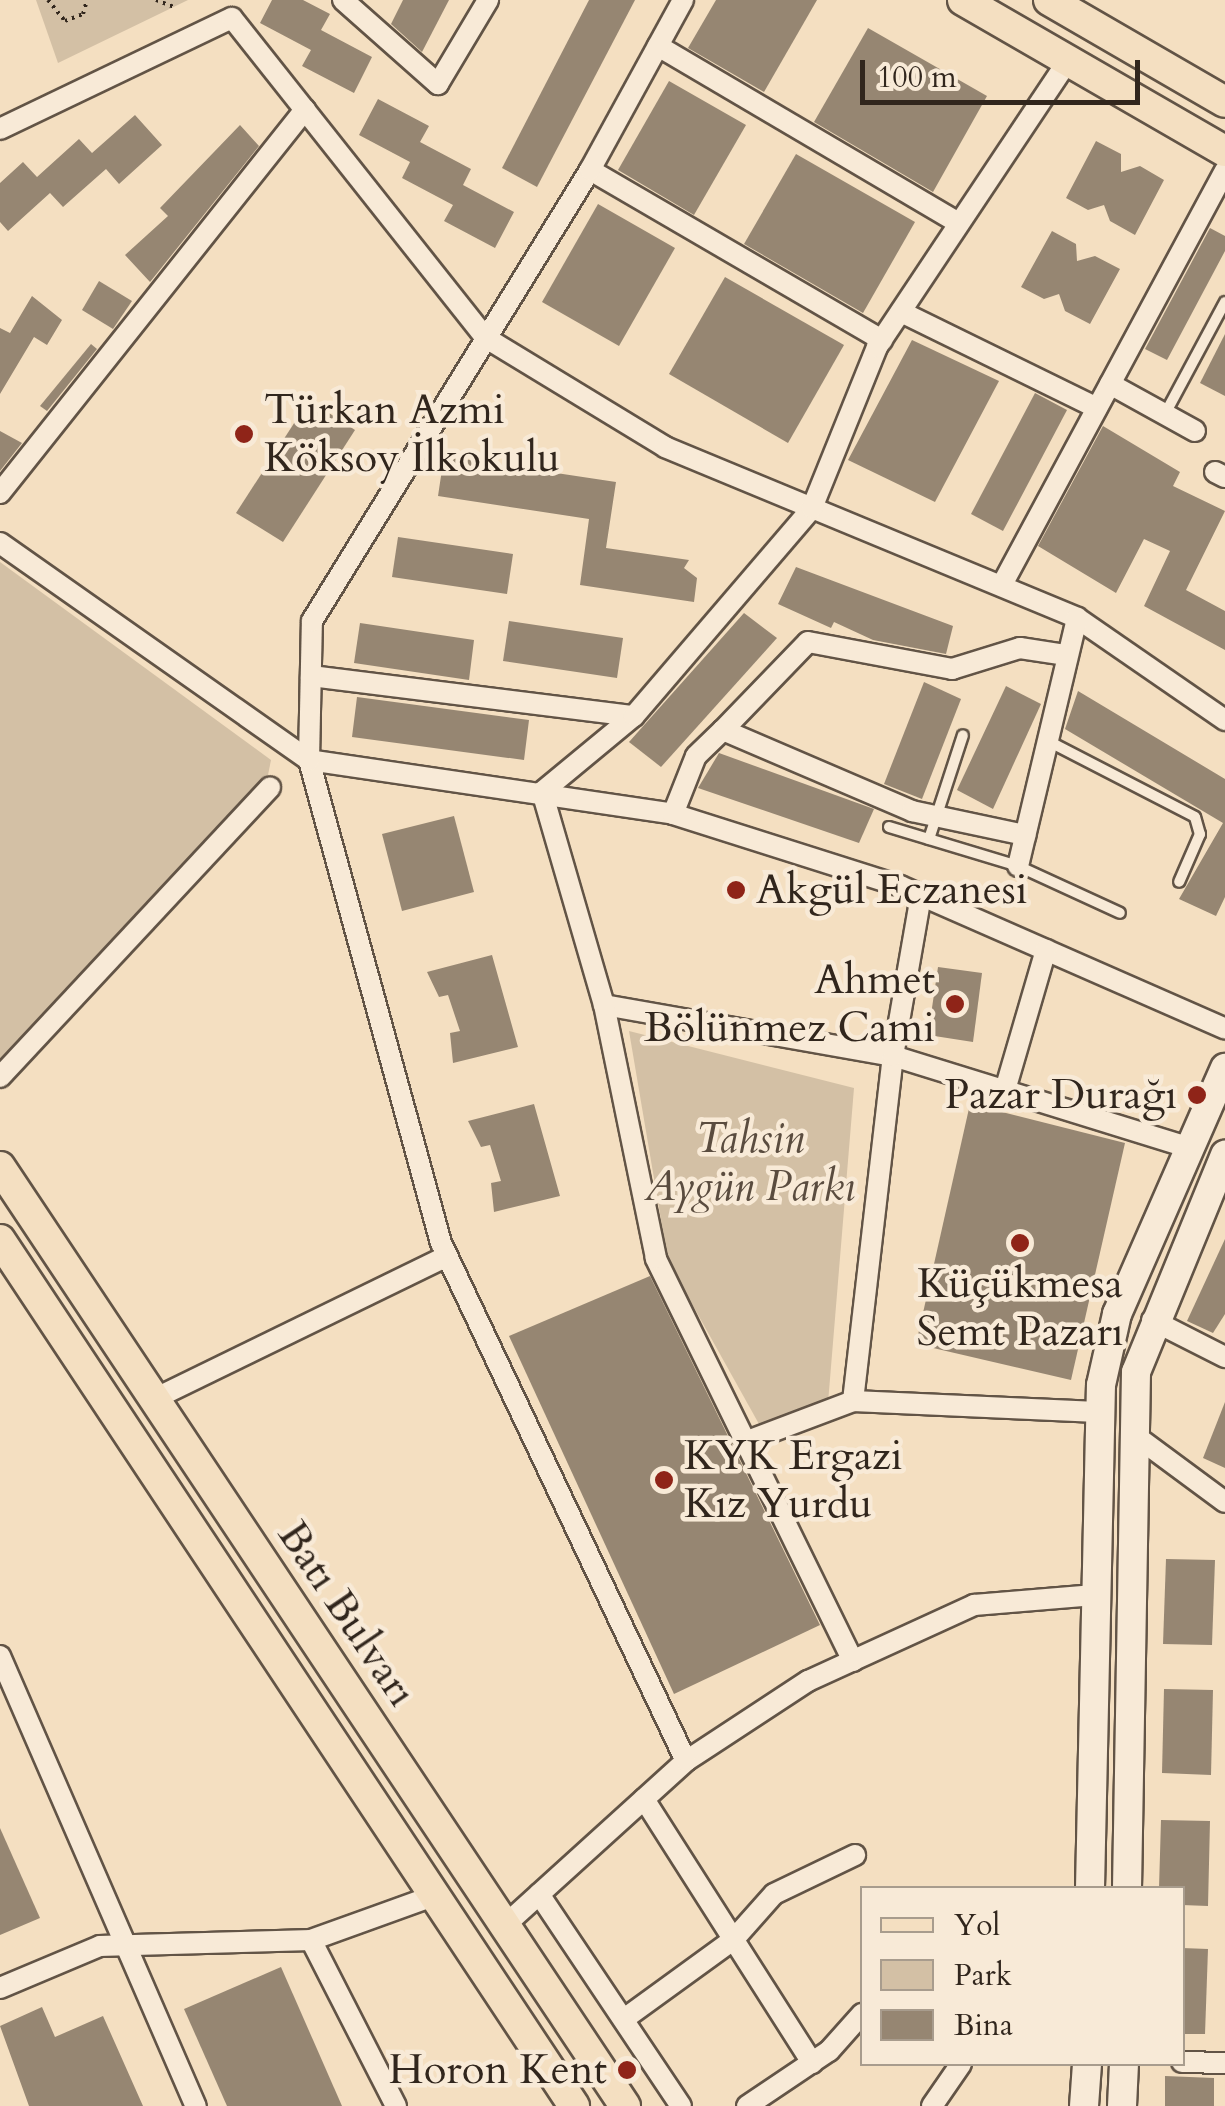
<!DOCTYPE html>
<html>
<head>
<meta charset="utf-8">
<style>
  body { margin:0 }
  #map { position:relative; width:1225px; height:2106px; overflow:hidden; background:#f4dfc1; font-family:Cardo,serif }
  div>[style] { position:absolute }
  [style*='--x'] { left:calc(var(--x)*1px); top:calc(var(--y)*1px); width:calc(var(--w)*1px); rotate:calc(var(--a)*1deg) }
  .green>* { inset:0; background:#d3c0a5 }
  .building>* { inset:0; background:#968672 }
  .path>* { height:4px; margin-top:-2px; transform-origin:0; background:repeating-linear-gradient(90deg,#31261d 0 2.5px,transparent 0 7.5px) }
  .roads { filter:drop-shadow(2px 0 #625446) drop-shadow(-2px 0 #625446) drop-shadow(0 2px #625446) drop-shadow(0 -2px #625446) }
  .service>* { height:10px; margin:-5px; padding:0 5px; transform-origin:5px; border-radius:5px; background:#f8ead7 }
  .minor>* { height:20px; margin:-10px; padding:0 10px; transform-origin:10px; border-radius:10px; background:#f8ead7 }
  .secondary>* { height:28px; margin:-14px; padding:0 14px; transform-origin:14px; border-radius:14px; background:#f8ead7 }
  .primary>* { height:30px; margin:-15px; padding:0 15px; transform-origin:15px; border-radius:15px; background:#f4dfc1 }
  .dots>* { width:28px; height:28px; translate:-50% -50%; box-sizing:border-box; border:5px solid #f8ead7; border-radius:50% }
  span { translate:-50% -50%; white-space:nowrap; text-align:center; line-height:1.15; -webkit-text-stroke:9px #f8ead7; paint-order:stroke }
  .poi-label { font-size:42px; color:#31261d }
  .left { translate:0 -50%; text-align:left }
  .right { translate:-100% -50%; text-align:right }
  .park-label { font-size:42px; color:#5a4c3f; font-style:italic }
  .street-label { font-size:42px; color:#31261d }
  .legend { position:absolute; left:860px; top:1886px; width:325px; height:180px; box-sizing:border-box; background:#f8ead7; border:2px solid #a89c8d; margin:0; padding:12px 18px; list-style:none; font-size:30px; color:#31261d }
  .legend li { display:flex; align-items:center; gap:20px; height:50px }
  .legend b { width:50px; border:2px solid #a89c8d }
  .scale { position:absolute; left:860px; top:60px; width:280px; height:45px; box-sizing:border-box; border:5px solid #31261d; border-top:0; padding-left:12px; font-size:30px; line-height:35px; white-space:nowrap; color:#31261d; -webkit-text-stroke:8px #f8ead7; paint-order:stroke }
</style>
</head>
<body>
<div id="map">
  <div class="green">
    <i style="clip-path:polygon(36px 0,188px 0,58px 63px)"></i>
    <i style="clip-path:polygon(0 562px,271px 760px,267px 780px,0 1059px)"></i>
    <i style="clip-path:polygon(629px 1031px,854px 1088px,828px 1403px,759px 1424px,668px 1261px)"></i>
  </div>
  <div class="building">
    <i style="clip-path:polygon(272px 0,303px 0,330px 14px,321px 30px,372px 57px,354px 93px,302px 66px,311px 50px,260px 23px)"></i>
    <i style="clip-path:polygon(403px 0,449px 0,422px 52px,391px 24px)"></i>
    <i style="clip-path:polygon(589px 0,635px 0,537px 187px,502px 168px)"></i>
    <i style="clip-path:polygon(716px 0,817px 0,764px 92px,688px 48px)"></i>
    <i style="clip-path:polygon(868px 28px,987px 96px,933px 192px,814px 122px)"></i>
    <i style="clip-path:polygon(669px 81px,746px 125px,694px 215px,618px 170px)"></i>
    <i style="clip-path:polygon(378px 99px,429px 126px,420px 142px,471px 169px,463px 185px,514px 212px,495px 248px,444px 221px,453px 205px,402px 178px,410px 162px,359px 135px)"></i>
    <i style="clip-path:polygon(135px 115px,162px 145px,119px 184px,106px 169px,63px 207px,50px 193px,8px 231px,0 222px,0 183px,23px 162px,37px 177px,79px 139px,92px 153px)"></i>
    <i style="clip-path:polygon(240px 125px,259px 146px,150px 282px,125px 255px,168px 216px,160px 208px)"></i>
    <i style="clip-path:polygon(1096px 141px,1121px 154px,1121px 172px,1140px 166px,1164px 180px,1135px 235px,1110px 221px,1104px 205px,1088px 210px,1066px 198px)"></i>
    <i style="clip-path:polygon(796px 154px,915px 222px,863px 313px,744px 244px)"></i>
    <i style="clip-path:polygon(598px 204px,675px 248px,619px 346px,542px 302px)"></i>
    <i style="clip-path:polygon(1210px 228px,1225px 236px,1225px 251px,1167px 360px,1145px 349px)"></i>
    <i style="clip-path:polygon(1052px 231px,1076px 244px,1077px 261px,1095px 256px,1120px 269px,1090px 324px,1065px 311px,1059px 294px,1044px 299px,1021px 287px)"></i>
    <i style="clip-path:polygon(725px 277px,844px 345px,788px 443px,669px 374px)"></i>
    <i style="clip-path:polygon(99px 281px,132px 301px,113px 329px,82px 310px)"></i>
    <i style="clip-path:polygon(32px 296px,62px 320px,47px 345px,34px 337px,0 394px,0 328px,10px 333px)"></i>
    <i style="clip-path:polygon(1225px 334px,1225px 396px,1200px 383px)"></i>
    <i style="clip-path:polygon(912px 340px,999px 381px,935px 502px,848px 460px)"></i>
    <i style="clip-path:polygon(91px 344px,97px 349px,47px 411px,40px 406px)"></i>
    <i style="clip-path:polygon(1035px 393px,1067px 410px,1003px 531px,971px 514px)"></i>
    <i style="clip-path:polygon(309px 400px,355px 430px,283px 542px,236px 513px)"></i>
    <i style="clip-path:polygon(1103px 426px,1180px 472px,1173px 486px,1225px 511px,1186px 590px,1225px 611px,1225px 650px,1144px 606px,1170px 551px,1144px 539px,1116px 593px,1038px 546px)"></i>
    <i style="clip-path:polygon(0 431px,22px 443px,0 471px)"></i>
    <i style="clip-path:polygon(444px 456px,616px 482px,606px 548px,689px 560px,684px 568px,697px 578px,694px 602px,580px 585px,589px 519px,438px 496px)"></i>
    <i style="clip-path:polygon(398px 537px,513px 554px,507px 594px,392px 577px)"></i>
    <i style="clip-path:polygon(796px 567px,953px 626px,946px 654px,873px 640px,834px 622px,831px 628px,778px 604px)"></i>
    <i style="clip-path:polygon(744px 613px,777px 638px,661px 767px,629px 742px)"></i>
    <i style="clip-path:polygon(509px 621px,623px 638px,617px 678px,503px 661px)"></i>
    <i style="clip-path:polygon(360px 623px,474px 640px,469px 680px,354px 663px)"></i>
    <i style="clip-path:polygon(924px 682px,961px 699px,922px 799px,884px 784px)"></i>
    <i style="clip-path:polygon(1006px 686px,1041px 704px,993px 809px,957px 790px)"></i>
    <i style="clip-path:polygon(1078px 691px,1225px 779px,1225px 897px,1216px 916px,1179px 899px,1223px 823px,1065px 729px)"></i>
    <i style="clip-path:polygon(357px 697px,529px 720px,524px 760px,352px 737px)"></i>
    <i style="clip-path:polygon(719px 753px,874px 809px,859px 843px,698px 788px)"></i>
    <i style="clip-path:polygon(454px 816px,474px 892px,402px 911px,382px 834px)"></i>
    <i style="clip-path:polygon(492px 955px,518px 1047px,453px 1063px,450px 1033px,460px 1031px,448px 995px,439px 997px,427px 972px)"></i>
    <i style="clip-path:polygon(938px 967px,982px 973px,973px 1042px,928px 1035px)"></i>
    <i style="clip-path:polygon(534px 1104px,560px 1196px,494px 1212px,491px 1183px,501px 1181px,490px 1145px,481px 1147px,468px 1121px)"></i>
    <i style="clip-path:polygon(970px 1104px,1125px 1143px,1071px 1380px,916px 1344px)"></i>
    <i style="clip-path:polygon(1225px 1239px,1225px 1314px,1213px 1333px,1187px 1321px)"></i>
    <i style="clip-path:polygon(650px 1276px,820px 1625px,674px 1694px,509px 1336px)"></i>
    <i style="clip-path:polygon(1225px 1402px,1225px 1468px,1203px 1458px)"></i>
    <i style="clip-path:polygon(1166px 1559px,1215px 1560px,1212px 1645px,1163px 1644px)"></i>
    <i style="clip-path:polygon(1164px 1689px,1213px 1690px,1211px 1775px,1162px 1773px)"></i>
    <i style="clip-path:polygon(1161px 1820px,1210px 1821px,1208px 1906px,1182px 1905px,1182px 1888px,1159px 1888px)"></i>
    <i style="clip-path:polygon(0 1828px,40px 1918px,0 1935px)"></i>
    <i style="clip-path:polygon(1182px 1948px,1208px 1949px,1205px 2034px,1182px 2034px)"></i>
    <i style="clip-path:polygon(281px 1967px,342px 2106px,227px 2106px,184px 2009px)"></i>
    <i style="clip-path:polygon(42px 2007px,55px 2037px,103px 2016px,143px 2106px,29px 2106px,0 2026px)"></i>
    <i style="clip-path:polygon(1165px 2076px,1214px 2078px,1214px 2106px,1165px 2106px)"></i>
  </div>
  <div class="path">
    <i style="--x:48;--y:0;--w:27;--a:51"></i>
    <i style="--x:65;--y:21;--w:19;--a:-21"></i>
    <i style="--x:83;--y:14;--w:15;--a:-74"></i>
    <i style="--x:156;--y:0;--w:19;--a:21"></i>
  </div>
  <div class="roads">
    <div class="service">
      <i style="--x:1165;--y:414;--w:127;--a:-61.8"></i>
      <i style="--x:1048;--y:741;--w:165;--a:27.3"></i>
      <i style="--x:1195;--y:817;--w:18;--a:74"></i>
      <i style="--x:1200;--y:834;--w:52;--a:113.6"></i>
      <i style="--x:889;--y:827;--w:135;--a:16.8"></i>
      <i style="--x:1018;--y:866;--w:112;--a:24.7"></i>
      <i style="--x:929;--y:839;--w:109;--a:-71.9"></i>
    </div>
    <div class="minor">
      <i style="--x:343;--y:0;--w:127;--a:41.5"></i>
      <i style="--x:438;--y:84;--w:98;--a:-59.2"></i>
      <i style="--x:658;--y:46;--w:349;--a:30.5"></i>
      <i style="--x:0;--y:129;--w:257;--a:-25.6"></i>
      <i style="--x:232;--y:18;--w:409;--a:51.6"></i>
      <i style="--x:486;--y:338;--w:210;--a:31.3"></i>
      <i style="--x:665;--y:447;--w:446;--a:22.5"></i>
      <i style="--x:1077;--y:618;--w:180;--a:34.6"></i>
      <i style="--x:590;--y:170;--w:338;--a:30.2"></i>
      <i style="--x:901;--y:312;--w:218;--a:26.1"></i>
      <i style="--x:1110;--y:384;--w:97;--a:28.9"></i>
      <i style="--x:1215;--y:472;--w:11;--a:27"></i>
      <i style="--x:0;--y:493;--w:490;--a:-51.5"></i>
      <i style="--x:0;--y:543;--w:378;--a:35.1"></i>
      <i style="--x:309;--y:760;--w:368;--a:8.4"></i>
      <i style="--x:673;--y:814;--w:238;--a:17.6"></i>
      <i style="--x:900;--y:886;--w:355;--a:23.7"></i>
      <i style="--x:1004;--y:581;--w:466;--a:-61.7"></i>
      <i style="--x:311;--y:676;--w:325;--a:7.1"></i>
      <i style="--x:723;--y:730;--w:122;--a:-46"></i>
      <i style="--x:808;--y:642;--w:147;--a:10.6"></i>
      <i style="--x:952;--y:669;--w:71;--a:-17.2"></i>
      <i style="--x:1020;--y:648;--w:47;--a:8.7"></i>
      <i style="--x:673;--y:814;--w:62;--a:-68.4"></i>
      <i style="--x:696;--y:756;--w:37;--a:-44"></i>
      <i style="--x:723;--y:730;--w:206;--a:23.2"></i>
      <i style="--x:912;--y:811;--w:116;--a:12"></i>
      <i style="--x:1018;--y:866;--w:255;--a:-76.6"></i>
      <i style="--x:604;--y:1005;--w:293;--a:10"></i>
      <i style="--x:893;--y:1056;--w:311;--a:17.2"></i>
      <i style="--x:0;--y:1077;--w:396;--a:-47"></i>
      <i style="--x:1005;--y:1090;--w:146;--a:-73.7"></i>
      <i style="--x:1152;--y:1320;--w:82;--a:26.9"></i>
      <i style="--x:154;--y:1399;--w:326;--a:-26"></i>
      <i style="--x:853;--y:1401;--w:347;--a:-83.4"></i>
      <i style="--x:893;--y:1056;--w:163;--a:-80.1"></i>
      <i style="--x:1133;--y:1434;--w:114;--a:36.5"></i>
      <i style="--x:750;--y:1440;--w:110;--a:-20.7"></i>
      <i style="--x:853;--y:1401;--w:245;--a:2.6"></i>
      <i style="--x:0;--y:1656;--w:491;--a:66.5"></i>
      <i style="--x:853;--y:1661;--w:449;--a:-116.1"></i>
      <i style="--x:656;--y:1258;--w:258;--a:-101.6"></i>
      <i style="--x:604;--y:1005;--w:222;--a:-106.2"></i>
      <i style="--x:542;--y:792;--w:119;--a:-39.6"></i>
      <i style="--x:634;--y:716;--w:274;--a:-49.4"></i>
      <i style="--x:812;--y:508;--w:174;--a:-68"></i>
      <i style="--x:877;--y:347;--w:344;--a:-56.3"></i>
      <i style="--x:686;--y:1761;--w:146;--a:-33.3"></i>
      <i style="--x:808;--y:1681;--w:183;--a:-24.6"></i>
      <i style="--x:974;--y:1605;--w:121;--a:-4.7"></i>
      <i style="--x:644;--y:1799;--w:313;--a:57.5"></i>
      <i style="--x:539;--y:1894;--w:255;--a:56.2"></i>
      <i style="--x:504;--y:1926;--w:246;--a:-42.2"></i>
      <i style="--x:686;--y:1761;--w:573;--a:-115.31"></i>
      <i style="--x:441;--y:1243;--w:501;--a:-105.29"></i>
      <i style="--x:309;--y:760;--w:139;--a:-88.8"></i>
      <i style="--x:312;--y:621;--w:530;--a:-58.35"></i>
      <i style="--x:590;--y:170;--w:194;--a:-61.3"></i>
      <i style="--x:0;--y:1988;--w:108;--a:-22.8"></i>
      <i style="--x:100;--y:1946;--w:211;--a:-1.6"></i>
      <i style="--x:624;--y:2019;--w:136;--a:-36"></i>
      <i style="--x:734;--y:1939;--w:60;--a:-48.4"></i>
      <i style="--x:774;--y:1894;--w:90;--a:-25.7"></i>
      <i style="--x:1182;--y:2062;--w:43;--a:1.3"></i>
      <i style="--x:396;--y:2106;--w:186;--a:-117.1"></i>
      <i style="--x:311;--y:1940;--w:130;--a:-19.8"></i>
      <i style="--x:747;--y:2106;--w:99;--a:-33.9"></i>
      <i style="--x:829;--y:2051;--w:50;--a:-48.3"></i>
      <i style="--x:932;--y:2106;--w:51;--a:-55.4"></i>
    </div>
    <div class="secondary">
      <i style="--x:1090;--y:1888;--w:503;--a:-88.75"></i>
      <i style="--x:1101;--y:1385;--w:73;--a:-77.3"></i>
      <i style="--x:1117;--y:1314;--w:269;--a:-66.3"></i>
      <i style="--x:1127;--y:1888;--w:516;--a:-89"></i>
      <i style="--x:1136;--y:1372;--w:235;--a:-67.7"></i>
      <i style="--x:1084;--y:2106;--w:42;--a:-85.9"></i>
      <i style="--x:1122;--y:2106;--w:42;--a:-87.3"></i>
    </div>
    <div class="primary">
      <i style="--x:963;--y:0;--w:302;--a:30"></i>
      <i style="--x:1049;--y:0;--w:203;--a:30.1"></i>
      <i style="--x:0;--y:1167;--w:1128;--a:56.35"></i>
      <i style="--x:0;--y:1240;--w:1039;--a:56.46"></i>
    </div>
  </div>
  <div class="dots">
    <i style="left:244px;top:434px;background:#8f2418"></i>
    <i style="left:736px;top:890px;background:#8f2418"></i>
    <i style="left:955px;top:1004px;background:#8f2418"></i>
    <i style="left:1197px;top:1095px;background:#8f2418"></i>
    <i style="left:1020px;top:1243px;background:#8f2418"></i>
    <i style="left:664px;top:1480px;background:#8f2418"></i>
    <i style="left:627px;top:2070px;background:#8f2418"></i>
  </div>
  <div class="poi-label">
    <span class="left" style="left:264px;top:434px">Türkan Azmi<br>Köksoy İlkokulu</span>
    <span class="left" style="left:756px;top:890px">Akgül Eczanesi</span>
    <span class="right" style="left:935px;top:1004px">Ahmet<br>Bölünmez Cami</span>
    <span class="right" style="left:1177px;top:1095px">Pazar Durağı</span>
    <span style="left:1020px;top:1308px">Küçükmesa<br>Semt Pazarı</span>
    <span class="left" style="left:684px;top:1480px">KYK Ergazi<br>Kız Yurdu</span>
    <span class="right" style="left:607px;top:2070px">Horon Kent</span>
  </div>
  <div class="park-label">
    <span style="left:750px;top:1163px">Tahsin<br>Aygün Parkı</span>
  </div>
  <div class="street-label">
    <span style="left:347px;top:1614px;rotate:56deg">Batı Bulvarı</span>
  </div>
  <ul class="legend">
  <li><b style="height:12px;background:#f4dfc1"></b>Yol</li>
  <li><b style="height:28px;background:#d3c0a5"></b>Park</li>
  <li><b style="height:28px;background:#968672"></b>Bina</li>
  </ul>
  <div class="scale">100 m</div>
</div>
</body>
</html>
